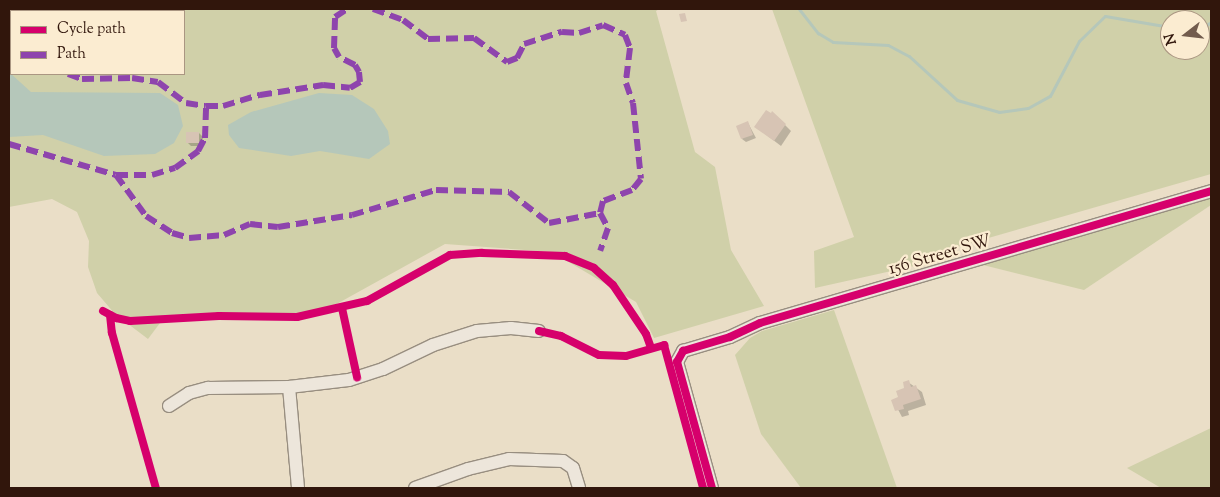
<!DOCTYPE html>
<html>
<head>
<meta charset="utf-8">
<style>
  body { margin:0 }
  #map { position:relative; width:1220px; height:497px; overflow:hidden; background:#eadec7; font-family:"Sorts Mill Goudy",serif }
  div>[style] { position:absolute }
  [style*='--x'] { left:calc(var(--x)*1px); top:calc(var(--y)*1px); width:calc(var(--w)*1px); rotate:calc(var(--a)*1deg) }
  .green>* { inset:0; background:#d0d0a9 }
  .water>* { inset:0; background:#b5c7ba }
  .shadow>* { inset:0; background:#0003 }
  .stream>* { height:3px; margin:-1.5px; padding:0 1.5px; transform-origin:1.5px; border-radius:1.5px; background:#b5c7ba }
  .building>* { inset:0; background:#d7c4b4 }
  .roads { filter:drop-shadow(1px 0 #988e80) drop-shadow(-1px 0 #988e80) drop-shadow(0 1px #988e80) drop-shadow(0 -1px #988e80) }
  .minor>* { height:12px; margin:-6px; padding:0 6px; transform-origin:6px; border-radius:6px; background:#ede6db }
  .quiet>* { height:6px; margin-top:-3px; transform-origin:0; background:repeating-linear-gradient(90deg,#8e44ad 0 12px,transparent 0 18px) }
  .cycleway>* { height:8px; margin:-4px; padding:0 4px; transform-origin:4px; border-radius:4px; background:#d6006c }
  span { translate:-50% -50%; white-space:nowrap; text-align:center; line-height:1.15; -webkit-text-stroke:4.5px #fbecd1; paint-order:stroke }
  .street-label { font-size:18px; color:#31160c }
  .frame { position:absolute; inset:0; border:10px solid #31160c; pointer-events:none }
  .legend { position:absolute; left:10px; top:10px; width:175px; height:65px; box-sizing:border-box; background:#fbecd1; border:1px solid #aa9682; margin:0; padding:6px 9px; list-style:none; font-size:15px; color:#31160c }
  .legend li { display:flex; align-items:center; gap:10px; height:25px }
  .legend b { width:25px; border:1px solid #aa9682 }
  .north { position:absolute; left:1160px; top:10px; width:50px; height:50px; box-sizing:border-box; background:#fbecd1; border:1px solid #aa9682; border-radius:50%; rotate:254deg; font-size:14px; font-weight:700; line-height:20px; text-align:center; color:#31160c }
  .north::after { content:''; display:block; margin:auto; width:18px; height:22px; background:#725c4d; clip-path:polygon(50% 0,100% 100%,50% 72%,0 100%) }
</style>
</head>
<body>
<div id="map">
  <div class="green">
    <i style="clip-path:polygon(evenodd,9px 9px,659px 9px,656px 11px,695px 152px,715px 167px,731px 250px,764px 306px,654px 338px,636px 302px,552px 252px,445px 244px,333px 306px,291px 315px,166px 315px,148px 339px,115px 314px,97px 293px,88px 267px,89px 241px,77px 212px,52px 199px,9px 207px,9px 9px,11px 11px,184px 11px,184px 74px,11px 74px,11px 11px)"></i>
    <i style="clip-path:polygon(evenodd,772px 9px,1211px 9px,1211px 174px,936px 253px,941px 260px,815px 288px,814px 251px,854px 237px,772px 9px,1170px 20px,1200px 20px,1200px 50px,1170px 50px,1170px 20px)"></i>
    <i style="clip-path:polygon(1211px 198px,1211px 205px,1084px 290px,979px 264px)"></i>
    <i style="clip-path:polygon(834px 310px,897px 488px,801px 488px,761px 434px,735px 355px,750px 338px,762px 331px)"></i>
    <i style="clip-path:polygon(1211px 428px,1211px 488px,1161px 488px,1127px 468px)"></i>
  </div>
  <div class="water">
    <i style="clip-path:polygon(9px 72px,31px 92px,160px 93px,178px 105px,183px 126px,174px 143px,155px 154px,104px 156px,43px 135px,9px 137px)"></i>
    <i style="clip-path:polygon(319px 93px,352px 95px,374px 109px,388px 131px,390px 144px,369px 159px,320px 151px,291px 156px,239px 148px,229px 135px,228px 125px,251px 112px)"></i>
  </div>
  <div class="shadow">
    <i style="clip-path:polygon(773px 113px,791px 131px,781px 146px,756px 127px)"></i>
    <i style="clip-path:polygon(748px 123px,756px 138px,746px 142px,742px 139px)"></i>
    <i style="clip-path:polygon(199px 133px,203px 137px,202px 146px,191px 146px,187px 142px)"></i>
    <i style="clip-path:polygon(908px 382px,922px 392px,926px 405px,908px 411px,909px 415px,902px 417px,893px 400px,900px 398px)"></i>
  </div>
  <div class="stream">
    <i style="--x:799;--y:9;--w:31;--a:52"></i>
    <i style="--x:818;--y:33;--w:17;--a:31"></i>
    <i style="--x:833;--y:42;--w:55;--a:3.1"></i>
    <i style="--x:888;--y:45;--w:24;--a:28"></i>
    <i style="--x:909;--y:56;--w:65;--a:42.5"></i>
    <i style="--x:957;--y:100;--w:44;--a:15.9"></i>
    <i style="--x:999;--y:112;--w:29;--a:-8"></i>
    <i style="--x:1028;--y:108;--w:25;--a:-29"></i>
    <i style="--x:1050;--y:96;--w:62;--a:-62.2"></i>
    <i style="--x:1079;--y:41;--w:36;--a:-44"></i>
    <i style="--x:1105;--y:16;--w:66;--a:9.6"></i>
    <i style="--x:1200;--y:29;--w:13;--a:-32"></i>
  </div>
  <div class="building">
    <i style="clip-path:polygon(685px 13px,687px 21px,681px 22px,679px 14px)"></i>
    <i style="clip-path:polygon(766px 110px,771px 113px,772px 111px,786px 124px,774px 141px,754px 127px)"></i>
    <i style="clip-path:polygon(748px 121px,753px 135px,741px 139px,736px 126px)"></i>
    <i style="clip-path:polygon(186px 132px,199px 132px,199px 143px,186px 143px)"></i>
    <i style="clip-path:polygon(909px 380px,911px 387px,916px 385px,921px 399px,903px 405px,904px 409px,895px 411px,891px 400px,898px 397px,896px 391px,904px 388px,903px 382px)"></i>
  </div>
  <div class="roads">
    <div class="minor">
      <i style="--x:289;--y:387;--w:101;--a:84.9"></i>
      <i style="--x:169;--y:406;--w:24;--a:-33"></i>
      <i style="--x:189;--y:393;--w:20;--a:-15"></i>
      <i style="--x:208;--y:388;--w:81;--a:-0.7"></i>
      <i style="--x:289;--y:387;--w:60;--a:-6.7"></i>
      <i style="--x:349;--y:380;--w:36;--a:-18"></i>
      <i style="--x:383;--y:369;--w:55;--a:-25.6"></i>
      <i style="--x:433;--y:345;--w:46;--a:-17.7"></i>
      <i style="--x:477;--y:331;--w:34;--a:-5"></i>
      <i style="--x:511;--y:328;--w:28;--a:6"></i>
      <i style="--x:415;--y:488;--w:56;--a:-19.7"></i>
      <i style="--x:468;--y:469;--w:42;--a:-13.7"></i>
      <i style="--x:509;--y:459;--w:54;--a:2.1"></i>
      <i style="--x:563;--y:461;--w:12;--a:35"></i>
      <i style="--x:573;--y:468;--w:21;--a:73"></i>
      <i style="--x:712;--y:488;--w:131;--a:-105.5"></i>
      <i style="--x:677;--y:362;--w:13;--a:-61"></i>
      <i style="--x:683;--y:351;--w:49;--a:-16.6"></i>
      <i style="--x:730;--y:337;--w:33;--a:-25"></i>
      <i style="--x:760;--y:323;--w:470;--a:-16.3"></i>
    </div>
  </div>
  <div class="quiet">
    <i style="--x:373;--y:9;--w:32;--a:20"></i>
    <i style="--x:403;--y:20;--w:31;--a:37"></i>
    <i style="--x:428;--y:39;--w:46;--a:-1.2"></i>
    <i style="--x:474;--y:38;--w:41;--a:36"></i>
    <i style="--x:507;--y:62;--w:11;--a:-22"></i>
    <i style="--x:517;--y:58;--w:16;--a:-63"></i>
    <i style="--x:524;--y:44;--w:40;--a:-18"></i>
    <i style="--x:562;--y:32;--w:17;--a:3"></i>
    <i style="--x:579;--y:33;--w:25;--a:-18"></i>
    <i style="--x:603;--y:25;--w:24;--a:24"></i>
    <i style="--x:625;--y:35;--w:14;--a:69"></i>
    <i style="--x:630;--y:48;--w:35;--a:97"></i>
    <i style="--x:626;--y:83;--w:21;--a:71"></i>
    <i style="--x:633;--y:103;--w:76;--a:84"></i>
    <i style="--x:641;--y:179;--w:14;--a:129"></i>
    <i style="--x:632;--y:190;--w:31;--a:159"></i>
    <i style="--x:603;--y:201;--w:12;--a:104"></i>
    <i style="--x:600;--y:213;--w:17;--a:62"></i>
    <i style="--x:608;--y:228;--w:24;--a:109"></i>
    <i style="--x:9;--y:50;--w:3;--a:45"></i>
    <i style="--x:68;--y:74;--w:15;--a:20"></i>
    <i style="--x:82;--y:79;--w:50;--a:-1.1"></i>
    <i style="--x:132;--y:78;--w:26;--a:9"></i>
    <i style="--x:158;--y:82;--w:35;--a:37"></i>
    <i style="--x:186;--y:103;--w:20;--a:9"></i>
    <i style="--x:206;--y:106;--w:17;--a:0"></i>
    <i style="--x:223;--y:106;--w:39;--a:-17"></i>
    <i style="--x:260;--y:95;--w:64;--a:-9"></i>
    <i style="--x:323;--y:85;--w:27;--a:6"></i>
    <i style="--x:350;--y:88;--w:12;--a:-31"></i>
    <i style="--x:360;--y:82;--w:10;--a:-96"></i>
    <i style="--x:359;--y:72;--w:8;--a:-120"></i>
    <i style="--x:355;--y:65;--w:18;--a:-153"></i>
    <i style="--x:339;--y:57;--w:10;--a:-119"></i>
    <i style="--x:334;--y:48;--w:31;--a:-88"></i>
    <i style="--x:335;--y:17;--w:14;--a:-34"></i>
    <i style="--x:9;--y:144;--w:111;--a:16.2"></i>
    <i style="--x:116;--y:175;--w:36;--a:0"></i>
    <i style="--x:152;--y:175;--w:24;--a:-17"></i>
    <i style="--x:175;--y:168;--w:29;--a:-36"></i>
    <i style="--x:198;--y:151;--w:15;--a:-62"></i>
    <i style="--x:205;--y:138;--w:32;--a:-88"></i>
    <i style="--x:116;--y:175;--w:51;--a:53.8"></i>
    <i style="--x:146;--y:216;--w:31;--a:33"></i>
    <i style="--x:172;--y:233;--w:18;--a:16"></i>
    <i style="--x:189;--y:238;--w:35;--a:-5"></i>
    <i style="--x:224;--y:235;--w:28;--a:-23"></i>
    <i style="--x:250;--y:224;--w:28;--a:6"></i>
    <i style="--x:278;--y:227;--w:75;--a:-9.2"></i>
    <i style="--x:352;--y:215;--w:88;--a:-16.6"></i>
    <i style="--x:436;--y:190;--w:73;--a:1.6"></i>
    <i style="--x:509;--y:192;--w:51;--a:37.8"></i>
    <i style="--x:549;--y:223;--w:52;--a:-11.1"></i>
  </div>
  <div class="cycleway">
    <i style="--x:342;--y:308;--w:71;--a:77.7"></i>
    <i style="--x:103;--y:311;--w:15;--a:28"></i>
    <i style="--x:116;--y:318;--w:14;--a:12"></i>
    <i style="--x:130;--y:321;--w:89;--a:-3.2"></i>
    <i style="--x:219;--y:316;--w:78;--a:0.7"></i>
    <i style="--x:297;--y:317;--w:72;--a:-12.9"></i>
    <i style="--x:367;--y:301;--w:95;--a:-29"></i>
    <i style="--x:450;--y:255;--w:32;--a:-4"></i>
    <i style="--x:482;--y:253;--w:83;--a:2.1"></i>
    <i style="--x:565;--y:256;--w:31;--a:22"></i>
    <i style="--x:594;--y:268;--w:25;--a:42"></i>
    <i style="--x:613;--y:285;--w:59;--a:56"></i>
    <i style="--x:646;--y:334;--w:15;--a:70"></i>
    <i style="--x:110;--y:315;--w:18;--a:84"></i>
    <i style="--x:112;--y:333;--w:161;--a:74.2"></i>
    <i style="--x:539;--y:331;--w:23;--a:13"></i>
    <i style="--x:561;--y:336;--w:42;--a:26.6"></i>
    <i style="--x:599;--y:355;--w:27;--a:2"></i>
    <i style="--x:626;--y:356;--w:40;--a:-16"></i>
    <i style="--x:664;--y:345;--w:148;--a:74.7"></i>
    <i style="--x:712;--y:488;--w:131;--a:-105.5"></i>
    <i style="--x:677;--y:362;--w:13;--a:-61"></i>
    <i style="--x:683;--y:351;--w:49;--a:-16.6"></i>
    <i style="--x:730;--y:337;--w:33;--a:-25"></i>
    <i style="--x:760;--y:323;--w:470;--a:-16.3"></i>
  </div>
  <div class="street-label">
    <span style="left:940px;top:256px;rotate:-16deg">156 Street SW</span>
  </div>
  <div class="frame"></div>
  <ul class="legend">
  <li><b style="height:6px;background:#d6006c"></b>Cycle path</li>
  <li><b style="height:6px;background:#8e44ad"></b>Path</li>
  </ul>
  <div class="north">N</div>
</div>
</body>
</html>
